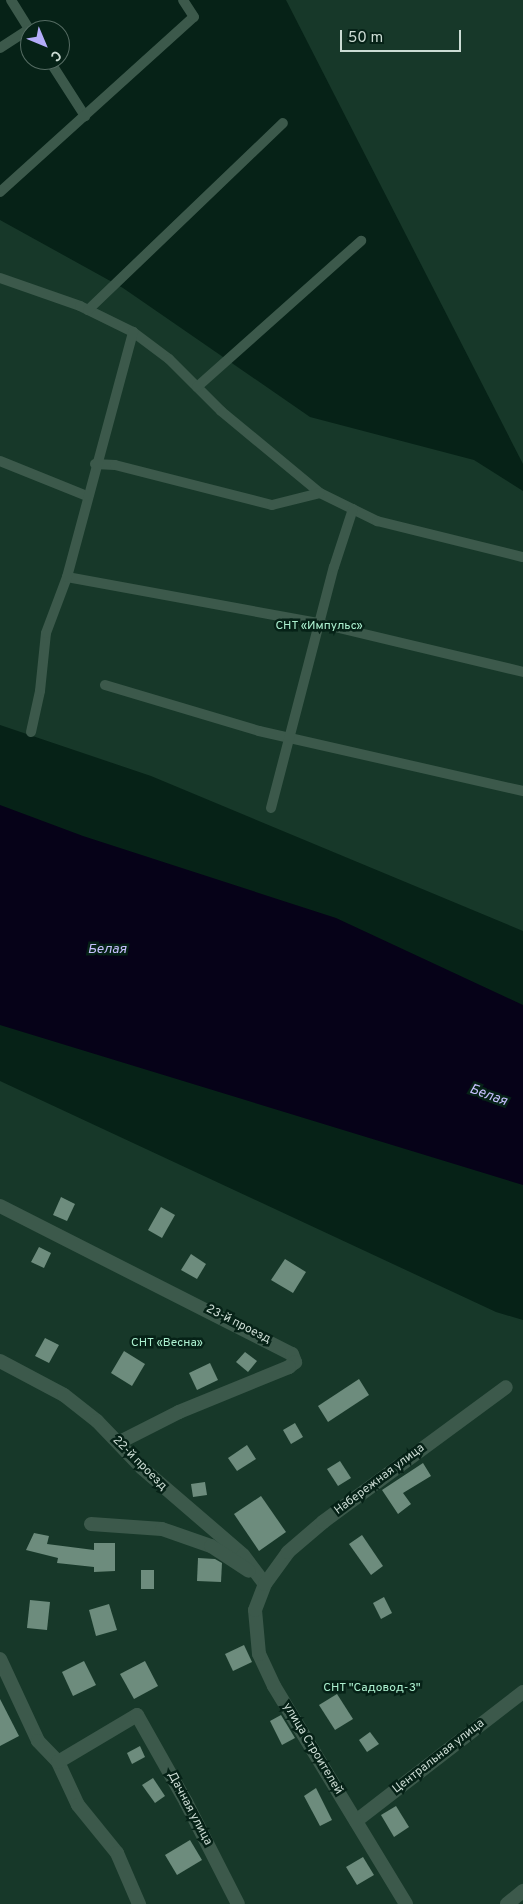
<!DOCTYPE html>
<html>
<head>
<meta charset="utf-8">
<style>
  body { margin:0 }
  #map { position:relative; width:523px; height:1904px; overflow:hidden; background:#062217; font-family:Overpass,sans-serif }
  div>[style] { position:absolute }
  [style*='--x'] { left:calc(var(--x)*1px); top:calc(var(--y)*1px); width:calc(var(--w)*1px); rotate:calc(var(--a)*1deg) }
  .green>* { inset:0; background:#173829 }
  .water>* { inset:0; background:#060218 }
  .building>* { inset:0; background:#6d8c7d }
  .service>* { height:10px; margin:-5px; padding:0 5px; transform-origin:5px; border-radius:5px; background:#3c594b }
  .minor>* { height:14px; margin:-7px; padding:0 7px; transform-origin:7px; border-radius:7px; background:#3c594b }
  span { translate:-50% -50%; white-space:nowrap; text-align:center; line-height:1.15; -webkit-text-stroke:5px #062217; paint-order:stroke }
  .park-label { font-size:12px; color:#adf2d1 }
  .street-label { font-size:12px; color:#ccdcd4 }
  .water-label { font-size:14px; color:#c4bffb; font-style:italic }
  .north { position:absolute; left:20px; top:20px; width:50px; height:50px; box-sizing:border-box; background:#062217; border:1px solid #556c63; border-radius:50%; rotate:135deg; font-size:14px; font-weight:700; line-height:20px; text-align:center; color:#ccdcd4 }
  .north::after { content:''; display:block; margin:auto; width:18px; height:22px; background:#b4acf9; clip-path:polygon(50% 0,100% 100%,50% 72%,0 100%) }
  .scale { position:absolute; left:340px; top:30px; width:121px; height:22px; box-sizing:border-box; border:2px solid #ccdcd4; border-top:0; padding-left:6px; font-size:15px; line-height:18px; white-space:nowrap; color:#ccdcd4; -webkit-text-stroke:4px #062217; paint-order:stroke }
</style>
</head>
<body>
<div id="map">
  <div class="green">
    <i style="clip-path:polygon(286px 0,523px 0,523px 464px)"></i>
    <i style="clip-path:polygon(0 220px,123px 288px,310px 417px,474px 460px,523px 491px,523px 931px,151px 776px,0 725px)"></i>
    <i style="clip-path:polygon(0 1081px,496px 1312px,523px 1320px,523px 1904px,0 1904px)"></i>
  </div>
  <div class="water">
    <i style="clip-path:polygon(0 805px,83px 836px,336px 918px,523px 1005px,523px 1185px,0 1025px)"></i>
  </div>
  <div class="building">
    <i style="clip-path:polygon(61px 1197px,75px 1204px,67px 1221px,53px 1215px)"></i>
    <i style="clip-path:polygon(161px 1207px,175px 1215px,162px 1238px,148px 1230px)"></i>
    <i style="clip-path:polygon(39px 1247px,51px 1253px,44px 1268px,31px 1262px)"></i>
    <i style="clip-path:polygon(191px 1254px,206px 1264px,197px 1279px,181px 1270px)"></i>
    <i style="clip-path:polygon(285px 1259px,306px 1272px,293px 1293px,271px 1280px)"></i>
    <i style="clip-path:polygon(45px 1338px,59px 1345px,49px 1363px,35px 1356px)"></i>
    <i style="clip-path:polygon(124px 1351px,145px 1364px,132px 1386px,111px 1373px)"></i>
    <i style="clip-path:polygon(245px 1352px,257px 1361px,248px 1372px,236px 1362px)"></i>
    <i style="clip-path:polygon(210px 1363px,218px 1380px,197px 1390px,189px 1373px)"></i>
    <i style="clip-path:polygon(359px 1379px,369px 1395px,328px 1422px,318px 1406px)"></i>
    <i style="clip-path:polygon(295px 1423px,303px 1437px,291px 1444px,283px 1430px)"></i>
    <i style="clip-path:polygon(247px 1445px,256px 1459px,237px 1471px,228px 1458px)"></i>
    <i style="clip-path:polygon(340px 1461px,351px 1478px,338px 1486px,327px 1469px)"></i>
    <i style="clip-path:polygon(423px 1463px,431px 1476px,403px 1493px,411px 1504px,398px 1514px,382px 1490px)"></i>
    <i style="clip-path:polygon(205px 1482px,207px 1495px,193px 1497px,191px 1484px)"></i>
    <i style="clip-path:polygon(261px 1496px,286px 1532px,259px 1551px,234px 1514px)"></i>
    <i style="clip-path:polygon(34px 1533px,49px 1536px,47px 1544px,94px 1550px,94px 1543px,115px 1543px,115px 1571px,94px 1572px,94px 1567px,57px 1563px,58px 1558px,26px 1550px)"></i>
    <i style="clip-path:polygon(362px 1535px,383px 1566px,371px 1575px,349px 1544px)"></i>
    <i style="clip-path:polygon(198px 1558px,215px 1559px,222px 1563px,221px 1582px,197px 1581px)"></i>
    <i style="clip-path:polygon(141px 1570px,154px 1570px,154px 1589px,141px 1589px)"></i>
    <i style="clip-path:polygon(384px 1597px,392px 1613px,381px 1619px,373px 1603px)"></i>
    <i style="clip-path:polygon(30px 1600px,50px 1602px,47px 1630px,27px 1628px)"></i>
    <i style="clip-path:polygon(109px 1604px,117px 1630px,96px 1636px,89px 1610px)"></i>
    <i style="clip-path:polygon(244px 1645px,252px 1662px,233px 1671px,225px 1654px)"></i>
    <i style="clip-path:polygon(84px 1661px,96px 1685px,73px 1696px,62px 1672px)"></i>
    <i style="clip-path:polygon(145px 1661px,158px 1686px,134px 1699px,120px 1674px)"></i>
    <i style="clip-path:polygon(337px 1694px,353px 1719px,335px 1730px,319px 1705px)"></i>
    <i style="clip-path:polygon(0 1699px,19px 1736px,0 1746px)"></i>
    <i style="clip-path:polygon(281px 1715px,295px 1738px,282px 1745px,270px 1721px)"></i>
    <i style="clip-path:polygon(370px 1732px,379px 1744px,367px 1752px,359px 1740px)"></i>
    <i style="clip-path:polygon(140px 1746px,145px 1757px,132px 1764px,127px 1753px)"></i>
    <i style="clip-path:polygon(153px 1778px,165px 1796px,155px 1803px,142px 1785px)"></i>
    <i style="clip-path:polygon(316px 1788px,332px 1820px,320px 1826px,304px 1796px)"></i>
    <i style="clip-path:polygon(396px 1806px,409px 1827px,394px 1837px,381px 1815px)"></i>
    <i style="clip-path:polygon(190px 1840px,202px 1860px,177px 1875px,165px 1855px)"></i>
    <i style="clip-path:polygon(363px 1857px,374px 1875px,357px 1885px,346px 1867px)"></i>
  </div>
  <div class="service">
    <i style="--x:11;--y:0;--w:36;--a:58"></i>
    <i style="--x:0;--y:48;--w:35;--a:-33"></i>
    <i style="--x:49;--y:60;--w:67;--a:57.3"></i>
    <i style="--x:0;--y:192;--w:261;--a:-42.1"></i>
    <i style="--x:194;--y:17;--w:20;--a:-123"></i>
    <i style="--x:0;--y:278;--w:85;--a:19.3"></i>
    <i style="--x:80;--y:306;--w:59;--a:26.1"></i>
    <i style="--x:133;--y:332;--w:45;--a:36.9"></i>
    <i style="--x:169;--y:359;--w:74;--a:45"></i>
    <i style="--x:221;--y:411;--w:129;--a:39.6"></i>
    <i style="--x:320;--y:493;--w:64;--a:26.2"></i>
    <i style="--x:377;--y:521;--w:150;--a:13.9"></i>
    <i style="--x:88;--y:310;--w:270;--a:-43.8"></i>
    <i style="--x:197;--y:387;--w:220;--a:-41.7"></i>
    <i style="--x:0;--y:461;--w:94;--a:21.9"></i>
    <i style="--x:95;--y:464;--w:20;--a:3"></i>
    <i style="--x:115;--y:465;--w:162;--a:14.3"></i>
    <i style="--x:272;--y:505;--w:49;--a:-14"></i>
    <i style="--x:67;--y:577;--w:255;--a:10.4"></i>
    <i style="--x:318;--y:623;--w:211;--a:13.4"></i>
    <i style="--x:105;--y:685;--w:161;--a:16.6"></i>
    <i style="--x:259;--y:731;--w:271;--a:12.8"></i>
    <i style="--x:31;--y:732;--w:42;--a:-77.6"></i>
    <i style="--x:40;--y:691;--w:58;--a:-84.1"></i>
    <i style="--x:46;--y:633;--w:60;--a:-69.4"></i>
    <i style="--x:67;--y:577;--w:254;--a:-74.9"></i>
    <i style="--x:271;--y:808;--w:249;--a:-75.4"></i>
    <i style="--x:334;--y:567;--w:61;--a:-71.9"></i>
  </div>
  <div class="minor">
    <i style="--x:0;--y:1206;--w:327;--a:26.9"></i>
    <i style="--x:292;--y:1354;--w:9;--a:69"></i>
    <i style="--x:295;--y:1362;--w:8;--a:140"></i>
    <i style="--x:289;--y:1367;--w:119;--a:157.8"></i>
    <i style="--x:179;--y:1412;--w:68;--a:153.1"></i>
    <i style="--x:0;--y:1361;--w:72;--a:28"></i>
    <i style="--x:64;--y:1395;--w:42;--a:38.2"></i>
    <i style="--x:97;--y:1421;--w:65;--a:46.2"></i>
    <i style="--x:142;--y:1468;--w:133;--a:40.7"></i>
    <i style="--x:243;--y:1555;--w:36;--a:53"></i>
    <i style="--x:91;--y:1524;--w:71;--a:4"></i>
    <i style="--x:162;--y:1529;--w:52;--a:19.1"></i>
    <i style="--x:211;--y:1546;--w:45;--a:33.3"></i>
    <i style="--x:0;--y:1659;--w:90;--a:65.1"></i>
    <i style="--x:38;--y:1741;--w:29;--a:46"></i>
    <i style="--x:58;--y:1762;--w:47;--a:65.1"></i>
    <i style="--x:78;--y:1805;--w:62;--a:50.9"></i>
    <i style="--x:117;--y:1853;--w:56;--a:66.7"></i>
    <i style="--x:58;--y:1762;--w:92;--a:-30.7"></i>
    <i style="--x:137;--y:1715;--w:100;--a:60.6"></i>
    <i style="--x:186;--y:1802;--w:114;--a:63"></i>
    <i style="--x:356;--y:1821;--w:211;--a:-37.7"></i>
    <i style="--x:406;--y:1904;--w:255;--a:-121.2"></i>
    <i style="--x:274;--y:1686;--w:35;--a:-115"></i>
    <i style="--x:259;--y:1654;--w:44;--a:-95.2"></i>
    <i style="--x:255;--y:1610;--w:28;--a:-69"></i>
    <i style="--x:265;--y:1584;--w:39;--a:-54"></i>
    <i style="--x:288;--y:1552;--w:46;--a:-40.6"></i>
    <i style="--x:323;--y:1522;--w:227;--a:-36.4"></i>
    <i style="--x:507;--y:1904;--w:21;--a:-39"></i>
  </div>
  <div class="park-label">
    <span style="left:319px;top:627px">СНТ «Импульс»</span>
    <span style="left:167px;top:1344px">СНТ «Весна»</span>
    <span style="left:372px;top:1689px">СНТ "Садовод-3"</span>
  </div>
  <div class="street-label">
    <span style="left:238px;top:1325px;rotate:27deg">23-й проезд</span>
    <span style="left:139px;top:1464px;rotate:45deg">22-й проезд</span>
    <span style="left:380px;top:1480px;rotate:-37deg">Набережная улица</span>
    <span style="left:312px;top:1749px;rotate:59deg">улица Строителей</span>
    <span style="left:439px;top:1757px;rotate:-38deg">Центральная улица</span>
    <span style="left:189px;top:1809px;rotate:62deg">Дачная улица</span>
  </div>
  <div class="water-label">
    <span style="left:107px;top:950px">Белая</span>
    <span style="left:488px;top:1096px;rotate:20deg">Белая</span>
  </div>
  <div class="north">С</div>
  <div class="scale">50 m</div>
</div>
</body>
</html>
